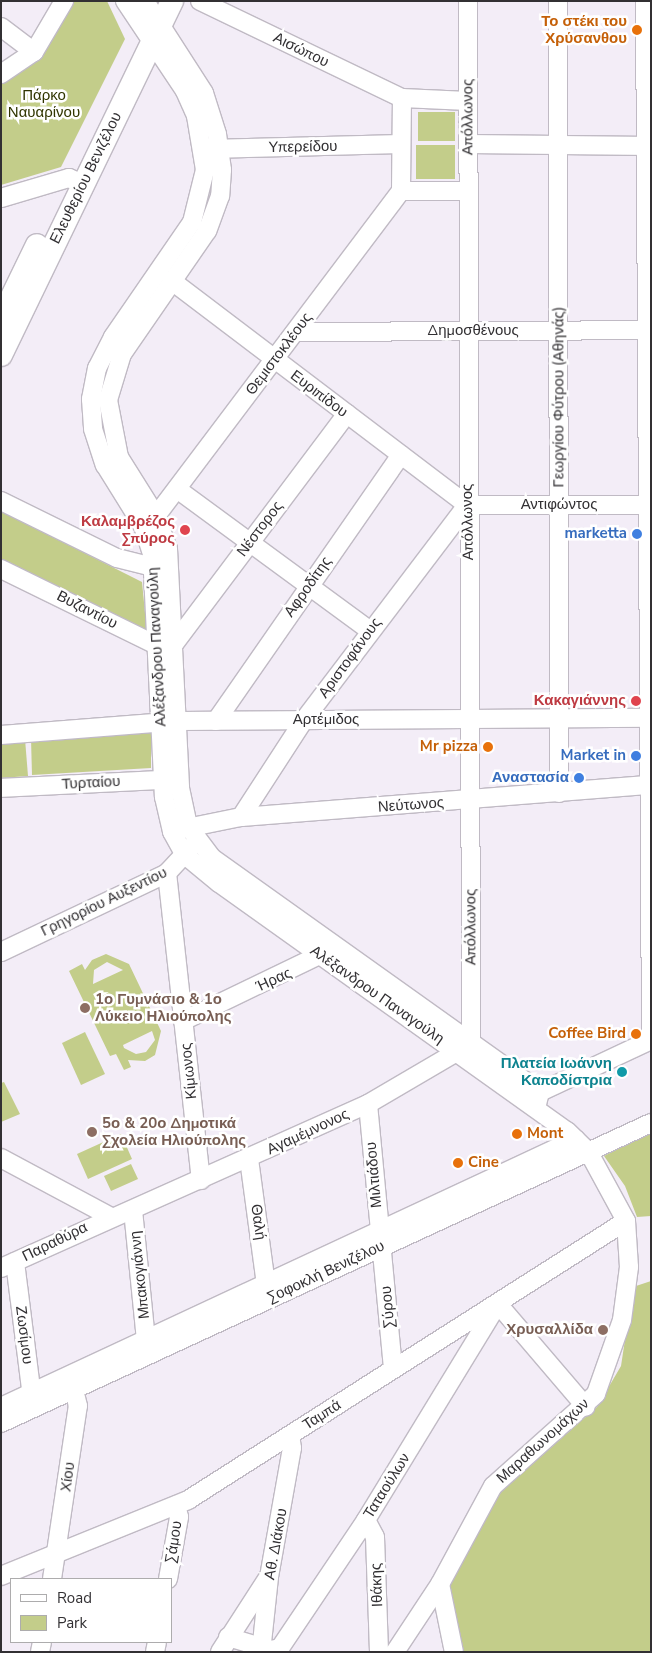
<!DOCTYPE html>
<html>
<head>
<meta charset="utf-8">
<style>
  body { margin:0 }
  #map { position:relative; width:652px; height:1653px; overflow:hidden; background:#f3edf7; font-family:"Nunito Sans",sans-serif }
  div>[style] { position:absolute }
  [style*='--x'] { left:calc(var(--x)*1px); top:calc(var(--y)*1px); width:calc(var(--w)*1px); rotate:calc(var(--a)*1deg) }
  .green>* { inset:0; background:#c3cd8a }
  .roads { filter:drop-shadow(1px 0 #c0bac4) drop-shadow(-1px 0 #c0bac4) drop-shadow(0 1px #c0bac4) drop-shadow(0 -1px #c0bac4) }
  .minor>* { height:18px; margin:-9px; padding:0 9px; transform-origin:9px; border-radius:9px; background:#fff }
  .major>* { height:22px; margin:-11px; padding:0 11px; transform-origin:11px; border-radius:11px; background:#fff }
  .dots>* { width:14px; height:14px; translate:-50% -50%; box-sizing:border-box; border:2px solid #fff; border-radius:50% }
  span { translate:-50% -50%; white-space:nowrap; text-align:center; line-height:1.15; -webkit-text-stroke:5px #fff; paint-order:stroke }
  .food-label { font-size:15px; color:#c56008; font-weight:700 }
  .right { translate:-100% -50%; text-align:right }
  .left { translate:0 -50%; text-align:left }
  .street-label { font-size:15px; color:#323033 }
  .park-label { font-size:15px; color:#303500 }
  .health-label { font-size:15px; color:#be3a42; font-weight:700 }
  .shop-label { font-size:15px; color:#366cbe; font-weight:700 }
  .education-label { font-size:15px; color:#785e54; font-weight:700 }
  .culture-label { font-size:15px; color:#0d838f; font-weight:700 }
  .frame { position:absolute; inset:0; border:2px solid #323033; pointer-events:none }
  .legend { position:absolute; left:10px; top:1578px; width:162px; height:65px; box-sizing:border-box; background:#fff; border:1px solid #adacad; margin:0; padding:6px 9px; list-style:none; font-size:15px; color:#323033 }
  .legend li { display:flex; align-items:center; gap:10px; height:25px }
  .legend b { width:25px; border:1px solid #adacad }
</style>
</head>
<body>
<div id="map">
  <div class="green">
    <i style="clip-path:polygon(70px 1px,107px 1px,125px 39px,61px 167px,1px 185px,1px 79px)"></i>
    <i style="clip-path:polygon(418px 112px,455px 112px,455px 141px,418px 141px)"></i>
    <i style="clip-path:polygon(416px 145px,455px 145px,455px 179px,416px 179px)"></i>
    <i style="clip-path:polygon(1px 511px,142px 582px,147px 633px,1px 564px)"></i>
    <i style="clip-path:polygon(151px 729px,151px 768px,32px 775px,31px 738px)"></i>
    <i style="clip-path:polygon(25px 739px,28px 776px,1px 778px,1px 741px)"></i>
    <i style="clip-path:polygon(evenodd,106px 954px,129px 964px,161px 1031px,155px 1055px,145px 1061px,128px 1060px,131px 1067px,124px 1070px,116px 1054px,110px 1056px,69px 971px,82px 964px,85px 970px,92px 960px,106px 954px,107px 962px,123px 970px,93px 984px,94px 970px,107px 962px,106px 954px,152px 1031px,155px 1040px,146px 1052px,136px 1054px,124px 1048px,123px 1045px,152px 1031px)"></i>
    <i style="clip-path:polygon(85px 1032px,105px 1074px,81px 1085px,62px 1043px)"></i>
    <i style="clip-path:polygon(4px 1082px,20px 1114px,1px 1122px,1px 1083px)"></i>
    <i style="clip-path:polygon(651px 1132px,651px 1216px,637px 1217px,625px 1186px,604px 1156px)"></i>
    <i style="clip-path:polygon(121px 1134px,132px 1159px,88px 1179px,77px 1154px)"></i>
    <i style="clip-path:polygon(131px 1164px,138px 1179px,111px 1191px,104px 1176px)"></i>
    <i style="clip-path:polygon(651px 1281px,651px 1652px,461px 1652px,446px 1589px,495px 1497px,597px 1407px,621px 1366px,633px 1287px)"></i>
  </div>
  <div class="roads">
    <div class="minor">
      <i style="--x:125;--y:1;--w:108;--a:56.3"></i>
      <i style="--x:185;--y:91;--w:27;--a:66"></i>
      <i style="--x:196;--y:116;--w:55;--a:80.5"></i>
      <i style="--x:205;--y:170;--w:54;--a:104"></i>
      <i style="--x:192;--y:222;--w:140;--a:124.5"></i>
      <i style="--x:113;--y:337;--w:35;--a:117"></i>
      <i style="--x:97;--y:368;--w:32;--a:101"></i>
      <i style="--x:91;--y:399;--w:30;--a:86"></i>
      <i style="--x:93;--y:429;--w:38;--a:72"></i>
      <i style="--x:105;--y:465;--w:72;--a:58.1"></i>
      <i style="--x:143;--y:526;--w:28;--a:72"></i>
      <i style="--x:152;--y:553;--w:244;--a:87.2"></i>
      <i style="--x:164;--y:797;--w:36;--a:77"></i>
      <i style="--x:172;--y:832;--w:26;--a:61"></i>
      <i style="--x:185;--y:855;--w:44;--a:39.5"></i>
      <i style="--x:219;--y:883;--w:427;--a:35.5"></i>
      <i style="--x:567;--y:1131;--w:29;--a:44"></i>
      <i style="--x:588;--y:1151;--w:80;--a:61.5"></i>
      <i style="--x:626;--y:1221;--w:46;--a:86.3"></i>
      <i style="--x:629;--y:1267;--w:53;--a:97.5"></i>
      <i style="--x:622;--y:1320;--w:78;--a:109.4"></i>
      <i style="--x:596;--y:1394;--w:138;--a:138.2"></i>
      <i style="--x:493;--y:1486;--w:111;--a:118.4"></i>
      <i style="--x:440;--y:1584;--w:82;--a:123.5"></i>
      <i style="--x:145;--y:1;--w:109;--a:57.3"></i>
      <i style="--x:204;--y:93;--w:43;--a:72.4"></i>
      <i style="--x:217;--y:134;--w:36;--a:82"></i>
      <i style="--x:222;--y:170;--w:26;--a:94"></i>
      <i style="--x:220;--y:196;--w:37;--a:110"></i>
      <i style="--x:207;--y:231;--w:150;--a:124.6"></i>
      <i style="--x:122;--y:354;--w:48;--a:106.9"></i>
      <i style="--x:108;--y:400;--w:58;--a:79.1"></i>
      <i style="--x:119;--y:457;--w:70;--a:57.9"></i>
      <i style="--x:156;--y:516;--w:35;--a:70"></i>
      <i style="--x:168;--y:549;--w:239;--a:87.1"></i>
      <i style="--x:180;--y:788;--w:39;--a:78"></i>
      <i style="--x:188;--y:826;--w:39;--a:53"></i>
      <i style="--x:211;--y:857;--w:404;--a:35.5"></i>
      <i style="--x:200;--y:1;--w:224;--a:25.7"></i>
      <i style="--x:402;--y:98;--w:66;--a:2.6"></i>
      <i style="--x:468;--y:1;--w:1041;--a:89.83"></i>
      <i style="--x:558;--y:1;--w:792;--a:89.93"></i>
      <i style="--x:645;--y:1;--w:1032;--a:89.67"></i>
      <i style="--x:1;--y:27;--w:41;--a:37.1"></i>
      <i style="--x:1;--y:74;--w:40;--a:-34"></i>
      <i style="--x:34;--y:52;--w:59;--a:-59.5"></i>
      <i style="--x:468;--y:144;--w:183;--a:0.6"></i>
      <i style="--x:209;--y:149;--w:192;--a:-1.5"></i>
      <i style="--x:401;--y:191;--w:93;--a:-89.4"></i>
      <i style="--x:401;--y:191;--w:67;--a:0"></i>
      <i style="--x:1;--y:198;--w:71;--a:-16.4"></i>
      <i style="--x:69;--y:178;--w:15;--a:23"></i>
      <i style="--x:172;--y:281;--w:370;--a:37.2"></i>
      <i style="--x:296;--y:332;--w:355;--a:-0.3"></i>
      <i style="--x:177;--y:489;--w:240;--a:36.3"></i>
      <i style="--x:1;--y:501;--w:129;--a:26.2"></i>
      <i style="--x:117;--y:558;--w:37;--a:14"></i>
      <i style="--x:467;--y:505;--w:184;--a:0"></i>
      <i style="--x:156;--y:516;--w:407;--a:-53"></i>
      <i style="--x:1;--y:569;--w:175;--a:26.1"></i>
      <i style="--x:158;--y:646;--w:16;--a:-7"></i>
      <i style="--x:174;--y:644;--w:288;--a:-53.1"></i>
      <i style="--x:216;--y:721;--w:324;--a:-55.2"></i>
      <i style="--x:1;--y:735;--w:179;--a:-4.5"></i>
      <i style="--x:179;--y:721;--w:472;--a:-0.4"></i>
      <i style="--x:1;--y:788;--w:175;--a:-2.9"></i>
      <i style="--x:241;--y:817;--w:116;--a:-57"></i>
      <i style="--x:304;--y:720;--w:270;--a:-52.8"></i>
      <i style="--x:177;--y:830;--w:65;--a:-11.5"></i>
      <i style="--x:241;--y:817;--w:411;--a:-4.5"></i>
      <i style="--x:167;--y:873;--w:309;--a:83.7"></i>
      <i style="--x:1;--y:952;--w:184;--a:-25.4"></i>
      <i style="--x:167;--y:873;--w:37;--a:-47"></i>
      <i style="--x:183;--y:1021;--w:161;--a:-25.8"></i>
      <i style="--x:368;--y:1104;--w:266;--a:84.6"></i>
      <i style="--x:537;--y:1104;--w:12;--a:-76"></i>
      <i style="--x:540;--y:1092;--w:123;--a:-25.1"></i>
      <i style="--x:1;--y:1158;--w:123;--a:28.2"></i>
      <i style="--x:249;--y:1159;--w:127;--a:82.3"></i>
      <i style="--x:133;--y:1210;--w:132;--a:84.3"></i>
      <i style="--x:15;--y:1262;--w:144;--a:82.8"></i>
      <i style="--x:1;--y:1268;--w:402;--a:-24.1"></i>
      <i style="--x:368;--y:1104;--w:115;--a:-30.4"></i>
      <i style="--x:498;--y:1304;--w:135;--a:49.5"></i>
      <i style="--x:1;--y:1407;--w:634;--a:-24.99"></i>
      <i style="--x:1;--y:1423;--w:716;--a:-24.78"></i>
      <i style="--x:366;--y:1520;--w:19;--a:62"></i>
      <i style="--x:375;--y:1537;--w:115;--a:88"></i>
      <i style="--x:1;--y:1576;--w:202;--a:-22.1"></i>
      <i style="--x:188;--y:1500;--w:519;--a:-32.5"></i>
      <i style="--x:52;--y:1579;--w:175;--a:-81.5"></i>
      <i style="--x:78;--y:1406;--w:25;--a:-104"></i>
      <i style="--x:168;--y:1579;--w:63;--a:-79.9"></i>
      <i style="--x:179;--y:1517;--w:12;--a:-104"></i>
      <i style="--x:440;--y:1584;--w:69;--a:78.4"></i>
      <i style="--x:228;--y:1637;--w:45;--a:16.8"></i>
      <i style="--x:271;--y:1650;--w:9;--a:-13"></i>
      <i style="--x:280;--y:1648;--w:154;--a:-56.1"></i>
      <i style="--x:366;--y:1520;--w:250;--a:-58.6"></i>
      <i style="--x:40;--y:1652;--w:10;--a:-79"></i>
      <i style="--x:155;--y:1652;--w:10;--a:-79"></i>
      <i style="--x:220;--y:1652;--w:87;--a:-57.2"></i>
      <i style="--x:261;--y:1652;--w:75;--a:-83.9"></i>
      <i style="--x:269;--y:1577;--w:131;--a:-79.9"></i>
      <i style="--x:292;--y:1448;--w:12;--a:-99"></i>
    </div>
    <div class="major">
      <i style="--x:1;--y:319;--w:82;--a:-64.1"></i>
      <i style="--x:1;--y:355;--w:393;--a:-64.2"></i>
    </div>
  </div>
  <div class="dots">
    <i style="left:637px;top:30px;background:#e8710a"></i>
    <i style="left:185px;top:530px;background:#e0444e"></i>
    <i style="left:637px;top:534px;background:#3f7fe0"></i>
    <i style="left:636px;top:701px;background:#e0444e"></i>
    <i style="left:488px;top:747px;background:#e8710a"></i>
    <i style="left:636px;top:756px;background:#3f7fe0"></i>
    <i style="left:579px;top:778px;background:#3f7fe0"></i>
    <i style="left:85px;top:1008px;background:#8d6e63"></i>
    <i style="left:636px;top:1034px;background:#e8710a"></i>
    <i style="left:622px;top:1072px;background:#0f9aa8"></i>
    <i style="left:92px;top:1132px;background:#8d6e63"></i>
    <i style="left:517px;top:1134px;background:#e8710a"></i>
    <i style="left:458px;top:1163px;background:#e8710a"></i>
    <i style="left:603px;top:1330px;background:#8d6e63"></i>
  </div>
  <div class="food-label">
    <span class="right" style="left:627px;top:30px">Το στέκι του<br>Χρύσανθου</span>
    <span class="right" style="left:478px;top:747px">Mr pizza</span>
    <span class="right" style="left:626px;top:1034px">Coffee Bird</span>
    <span class="left" style="left:527px;top:1134px">Mont</span>
    <span class="left" style="left:468px;top:1163px">Cine</span>
  </div>
  <div class="street-label">
    <span style="left:301px;top:50px;rotate:26deg">Αισώπου</span>
    <span style="left:468px;top:117px;rotate:-90deg">Απόλλωνος</span>
    <span style="left:303px;top:147px;rotate:-1deg">Υπερείδου</span>
    <span style="left:86px;top:178px;rotate:-64deg">Ελευθερίου Βενιζέλου</span>
    <span style="left:473px;top:331px">Δημοσθένους</span>
    <span style="left:279px;top:354px;rotate:-53deg">Θεμιστοκλέους</span>
    <span style="left:319px;top:394px;rotate:37deg">Ευριπίδου</span>
    <span style="left:559px;top:397px;rotate:-90deg">Γεωργίου Φύτρου (Αθηνάς)</span>
    <span style="left:559px;top:505px">Αντιφώντος</span>
    <span style="left:468px;top:522px;rotate:-91deg">Απόλλωνος</span>
    <span style="left:260px;top:529px;rotate:-53deg">Νέστορος</span>
    <span style="left:308px;top:587px;rotate:-55deg">Αφροδίτης</span>
    <span style="left:87px;top:610px;rotate:27deg">Βυζαντίου</span>
    <span style="left:157px;top:647px;rotate:-93deg">Αλέξανδρου Παναγούλη</span>
    <span style="left:350px;top:658px;rotate:-54deg">Αριστοφάνους</span>
    <span style="left:326px;top:720px">Αρτέμιδος</span>
    <span style="left:91px;top:783px;rotate:-3deg">Τυρταίου</span>
    <span style="left:411px;top:805px;rotate:-4deg">Νεύτωνος</span>
    <span style="left:104px;top:902px;rotate:-26deg">Γρηγορίου Αυξεντίου</span>
    <span style="left:471px;top:927px;rotate:-90deg">Απόλλωνος</span>
    <span style="left:274px;top:980px;rotate:-25deg">Ήρας</span>
    <span style="left:377px;top:995px;rotate:35deg">Αλέξανδρου Παναγούλη</span>
    <span style="left:189px;top:1071px;rotate:-96deg">Κίμωνος</span>
    <span style="left:308px;top:1132px;rotate:-25deg">Αγαμέμνονος</span>
    <span style="left:374px;top:1175px;rotate:-95deg">Μιλτιάδου</span>
    <span style="left:258px;top:1222px;rotate:82deg">Θαλή</span>
    <span style="left:55px;top:1242px;rotate:-26deg">Παραθύρα</span>
    <span style="left:326px;top:1272px;rotate:-25deg">Σοφοκλή Βενιζέλου</span>
    <span style="left:140px;top:1275px;rotate:-96deg">Μπακογιάννη</span>
    <span style="left:388px;top:1307px;rotate:-95deg">Σύρου</span>
    <span style="left:24px;top:1335px;rotate:83deg">Ζωσίμου</span>
    <span style="left:322px;top:1415px;rotate:-33deg">Ταμπά</span>
    <span style="left:543px;top:1441px;rotate:-42deg">Μαραθωνομάχων</span>
    <span style="left:68px;top:1477px;rotate:-82deg">Χίου</span>
    <span style="left:387px;top:1486px;rotate:-58deg">Ταταούλων</span>
    <span style="left:174px;top:1542px;rotate:-81deg">Σάμου</span>
    <span style="left:276px;top:1544px;rotate:-80deg">Αθ. Διάκου</span>
    <span style="left:377px;top:1585px;rotate:-92deg">Ιθάκης</span>
  </div>
  <div class="park-label">
    <span style="left:44px;top:104px">Πάρκο<br>Ναυαρίνου</span>
  </div>
  <div class="health-label">
    <span class="right" style="left:175px;top:530px">Καλαμβρέζος<br>Σπύρος</span>
    <span class="right" style="left:626px;top:701px">Κακαγιάννης</span>
  </div>
  <div class="shop-label">
    <span class="right" style="left:627px;top:534px">marketta</span>
    <span class="right" style="left:626px;top:756px">Market in</span>
    <span class="right" style="left:569px;top:778px">Αναστασία</span>
  </div>
  <div class="education-label">
    <span class="left" style="left:95px;top:1008px">1ο Γυμνάσιο &amp; 1ο<br>Λύκειο Ηλιούπολης</span>
    <span class="left" style="left:102px;top:1132px">5ο &amp; 20ο Δημοτικά<br>Σχολεία Ηλιούπολης</span>
    <span class="right" style="left:593px;top:1330px">Χρυσαλλίδα</span>
  </div>
  <div class="culture-label">
    <span class="right" style="left:612px;top:1072px">Πλατεία Ιωάννη<br>Καποδίστρια</span>
  </div>
  <div class="frame"></div>
  <ul class="legend">
  <li><b style="height:6px;background:#fff"></b>Road</li>
  <li><b style="height:14px;background:#c3cd8a"></b>Park</li>
  </ul>
</div>
</body>
</html>
